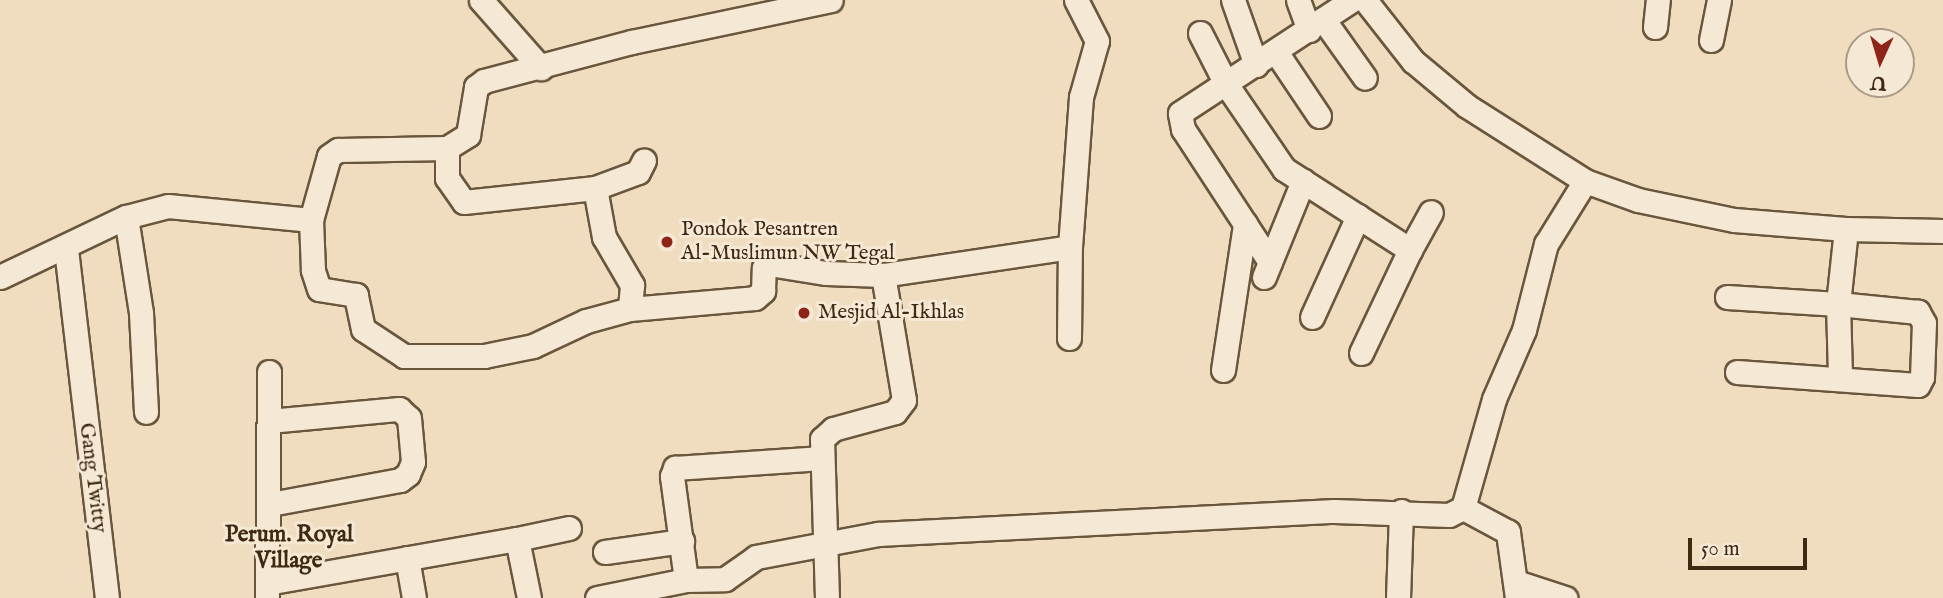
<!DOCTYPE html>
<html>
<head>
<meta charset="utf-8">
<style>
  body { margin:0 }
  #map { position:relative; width:1943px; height:598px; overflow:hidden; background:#f0dcbf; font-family:"IM FELL English",serif }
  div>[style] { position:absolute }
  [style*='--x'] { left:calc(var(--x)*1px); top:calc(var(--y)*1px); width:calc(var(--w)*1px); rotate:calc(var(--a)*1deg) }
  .roads { filter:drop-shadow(2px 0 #6a563d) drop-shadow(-2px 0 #6a563d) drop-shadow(0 2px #6a563d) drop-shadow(0 -2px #6a563d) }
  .minor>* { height:23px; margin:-11.5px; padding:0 11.5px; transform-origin:11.5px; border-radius:11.5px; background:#f5e8d5 }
  .dots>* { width:19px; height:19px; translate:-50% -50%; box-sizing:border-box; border:4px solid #f5e8d5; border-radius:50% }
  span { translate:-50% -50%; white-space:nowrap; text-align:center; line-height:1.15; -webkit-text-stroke:6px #f5e8d5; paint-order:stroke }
  .poi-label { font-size:21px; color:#3e2912 }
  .left { translate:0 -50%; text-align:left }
  .street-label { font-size:21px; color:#3e2912 }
  .neighbourhood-label { font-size:23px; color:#3e2912; font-weight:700 }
  .north { position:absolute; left:1845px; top:28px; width:70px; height:70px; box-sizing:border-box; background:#f5e8d5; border:2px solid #ac9c87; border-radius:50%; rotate:184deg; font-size:19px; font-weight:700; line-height:28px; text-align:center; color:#3e2912 }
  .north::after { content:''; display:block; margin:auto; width:24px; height:32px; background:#8f2418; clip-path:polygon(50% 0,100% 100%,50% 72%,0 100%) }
  .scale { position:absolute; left:1688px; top:538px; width:119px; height:32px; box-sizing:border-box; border:4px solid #3e2912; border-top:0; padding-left:9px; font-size:21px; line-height:24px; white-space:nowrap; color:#3e2912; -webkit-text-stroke:5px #f5e8d5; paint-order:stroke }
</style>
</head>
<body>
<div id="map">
  <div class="roads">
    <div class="minor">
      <i style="--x:481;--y:0;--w:91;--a:48.6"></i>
      <i style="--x:1233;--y:0;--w:69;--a:70.5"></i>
      <i style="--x:1298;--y:0;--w:32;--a:70"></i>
      <i style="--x:1365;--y:0;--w:78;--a:51.8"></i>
      <i style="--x:1413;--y:61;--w:70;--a:39.8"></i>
      <i style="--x:1467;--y:106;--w:140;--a:32.4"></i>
      <i style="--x:1323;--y:19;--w:72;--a:54.6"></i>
      <i style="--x:1655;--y:27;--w:27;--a:-84"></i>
      <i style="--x:1200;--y:33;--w:57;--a:63"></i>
      <i style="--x:1226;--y:84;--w:103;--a:55.7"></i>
      <i style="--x:1284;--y:169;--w:150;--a:32.7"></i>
      <i style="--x:1410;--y:250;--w:43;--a:-61.1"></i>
      <i style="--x:1711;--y:40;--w:41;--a:-78.7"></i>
      <i style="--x:1276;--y:52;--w:77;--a:56.1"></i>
      <i style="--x:447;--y:148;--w:25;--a:-32"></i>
      <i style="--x:468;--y:135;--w:49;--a:-80.5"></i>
      <i style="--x:476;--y:87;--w:10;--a:-37"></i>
      <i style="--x:484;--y:81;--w:153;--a:-14.8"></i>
      <i style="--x:632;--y:42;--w:203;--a:-11.9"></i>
      <i style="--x:595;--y:188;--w:50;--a:79.6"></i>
      <i style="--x:604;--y:237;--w:56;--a:59.7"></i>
      <i style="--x:632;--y:285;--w:24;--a:95"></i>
      <i style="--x:630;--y:309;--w:125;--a:-5"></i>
      <i style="--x:755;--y:298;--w:11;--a:-41"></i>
      <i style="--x:763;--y:291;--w:23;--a:-88"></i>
      <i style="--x:764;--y:268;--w:6;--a:-39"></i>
      <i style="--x:769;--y:264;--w:58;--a:9"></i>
      <i style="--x:826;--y:273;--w:57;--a:2"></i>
      <i style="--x:883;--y:275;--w:189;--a:-8.5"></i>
      <i style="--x:1070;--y:247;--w:150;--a:-85.8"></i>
      <i style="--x:1081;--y:97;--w:58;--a:-74.1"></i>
      <i style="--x:1097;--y:41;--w:46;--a:-117.1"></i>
      <i style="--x:126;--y:217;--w:97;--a:81.1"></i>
      <i style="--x:141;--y:313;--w:99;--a:87.1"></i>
      <i style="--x:66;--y:249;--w:351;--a:83.3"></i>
      <i style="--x:1270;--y:262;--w:159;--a:-123.2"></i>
      <i style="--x:1183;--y:129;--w:16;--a:-101"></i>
      <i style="--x:1180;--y:113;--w:206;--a:-33.3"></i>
      <i style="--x:0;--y:277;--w:140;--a:-25.5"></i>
      <i style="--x:126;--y:217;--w:43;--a:-14.7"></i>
      <i style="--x:168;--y:206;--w:144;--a:5.6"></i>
      <i style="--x:1264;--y:277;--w:104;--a:-67.9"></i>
      <i style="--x:1727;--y:297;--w:111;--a:3.6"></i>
      <i style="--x:1838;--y:304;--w:73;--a:88.4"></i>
      <i style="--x:630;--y:309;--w:46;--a:164.7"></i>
      <i style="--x:586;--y:321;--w:59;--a:154.7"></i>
      <i style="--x:533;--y:346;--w:50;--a:168.5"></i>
      <i style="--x:484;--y:356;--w:80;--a:180"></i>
      <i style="--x:404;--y:356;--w:49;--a:-146.6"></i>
      <i style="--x:363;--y:329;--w:35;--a:-102"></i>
      <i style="--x:356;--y:295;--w:37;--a:-171"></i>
      <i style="--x:319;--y:289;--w:20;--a:-108"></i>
      <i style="--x:313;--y:270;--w:50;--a:-92.3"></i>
      <i style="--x:311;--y:220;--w:66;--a:-74.3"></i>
      <i style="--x:329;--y:156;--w:11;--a:-34"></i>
      <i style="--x:338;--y:150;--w:109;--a:-1.1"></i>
      <i style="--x:447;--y:148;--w:30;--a:90"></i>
      <i style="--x:447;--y:178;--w:29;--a:55"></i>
      <i style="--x:464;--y:202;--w:132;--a:-6.1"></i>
      <i style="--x:595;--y:188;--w:46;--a:-20.4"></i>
      <i style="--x:638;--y:172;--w:13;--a:-63"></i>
      <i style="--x:1312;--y:317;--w:111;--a:-65.5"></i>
      <i style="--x:1069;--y:338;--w:91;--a:-89.4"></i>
      <i style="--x:1361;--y:353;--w:114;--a:-64.6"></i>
      <i style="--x:1223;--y:370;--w:148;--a:-81.4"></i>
      <i style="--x:1737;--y:372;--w:181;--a:4.1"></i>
      <i style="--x:1918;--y:385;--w:9;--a:-63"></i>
      <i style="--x:1922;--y:377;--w:54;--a:-87.9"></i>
      <i style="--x:1924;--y:323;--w:13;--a:-119"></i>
      <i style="--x:1918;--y:312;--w:80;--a:-174.3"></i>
      <i style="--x:1838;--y:304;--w:75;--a:-83.9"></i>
      <i style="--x:269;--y:421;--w:131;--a:-5.3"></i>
      <i style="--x:399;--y:409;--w:13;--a:42"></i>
      <i style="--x:409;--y:418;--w:44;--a:84.8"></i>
      <i style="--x:413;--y:462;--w:13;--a:113"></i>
      <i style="--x:408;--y:474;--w:10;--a:143"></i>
      <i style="--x:400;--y:480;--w:132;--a:169.5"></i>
      <i style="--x:517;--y:539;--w:53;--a:-11.9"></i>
      <i style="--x:605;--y:552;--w:78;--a:-8.1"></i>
      <i style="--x:407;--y:558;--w:41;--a:80.1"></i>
      <i style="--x:686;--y:580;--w:105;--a:-97.7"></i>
      <i style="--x:672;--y:476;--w:9;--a:-69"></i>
      <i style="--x:675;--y:468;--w:147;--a:-3.9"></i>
      <i style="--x:1516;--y:582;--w:52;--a:18.1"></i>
      <i style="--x:267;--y:583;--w:254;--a:-10"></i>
      <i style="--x:517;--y:539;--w:60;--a:78.5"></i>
      <i style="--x:267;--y:598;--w:226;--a:-89.5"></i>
      <i style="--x:597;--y:598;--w:91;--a:-11.4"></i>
      <i style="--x:686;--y:580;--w:39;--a:-1"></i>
      <i style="--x:725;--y:579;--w:38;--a:-35"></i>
      <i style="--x:756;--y:557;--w:124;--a:-10.7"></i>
      <i style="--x:878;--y:534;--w:457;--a:-2.9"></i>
      <i style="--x:1334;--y:511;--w:115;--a:2"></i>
      <i style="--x:1449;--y:515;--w:16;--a:-27"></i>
      <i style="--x:827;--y:598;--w:159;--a:-91.8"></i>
      <i style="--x:822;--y:439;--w:15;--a:-42"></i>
      <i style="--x:833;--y:429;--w:64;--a:-15.3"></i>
      <i style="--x:895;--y:412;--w:15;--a:-53"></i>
      <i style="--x:904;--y:400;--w:127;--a:-99.5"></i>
      <i style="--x:1398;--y:598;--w:87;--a:-88"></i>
      <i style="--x:1517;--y:598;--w:67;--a:-97.8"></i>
      <i style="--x:1508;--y:532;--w:51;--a:-151.9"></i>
      <i style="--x:1463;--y:508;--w:113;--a:-74.1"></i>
      <i style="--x:1494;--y:399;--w:75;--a:-66.5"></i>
      <i style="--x:1524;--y:330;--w:89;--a:-75.7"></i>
      <i style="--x:1546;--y:244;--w:74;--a:-58.2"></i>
      <i style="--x:1585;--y:181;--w:56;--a:19.7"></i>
      <i style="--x:1638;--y:200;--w:98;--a:11.8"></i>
      <i style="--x:1734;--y:220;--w:112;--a:4.6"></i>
      <i style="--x:1846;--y:229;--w:97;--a:1.2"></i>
    </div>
  </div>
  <div class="dots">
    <i style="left:667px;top:242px;background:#8f2418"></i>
    <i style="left:804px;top:313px;background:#8f2418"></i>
  </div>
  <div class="poi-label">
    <span class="left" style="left:681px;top:242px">Pondok Pesantren<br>Al-Muslimun NW Tegal</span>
    <span class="left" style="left:818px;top:313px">Mesjid Al-Ikhlas</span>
  </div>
  <div class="street-label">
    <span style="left:92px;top:478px;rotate:83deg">Gang Twitty</span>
  </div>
  <div class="neighbourhood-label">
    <span style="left:289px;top:548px">Perum. Royal<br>Village</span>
  </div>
  <div class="north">U</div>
  <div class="scale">50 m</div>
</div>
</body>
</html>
